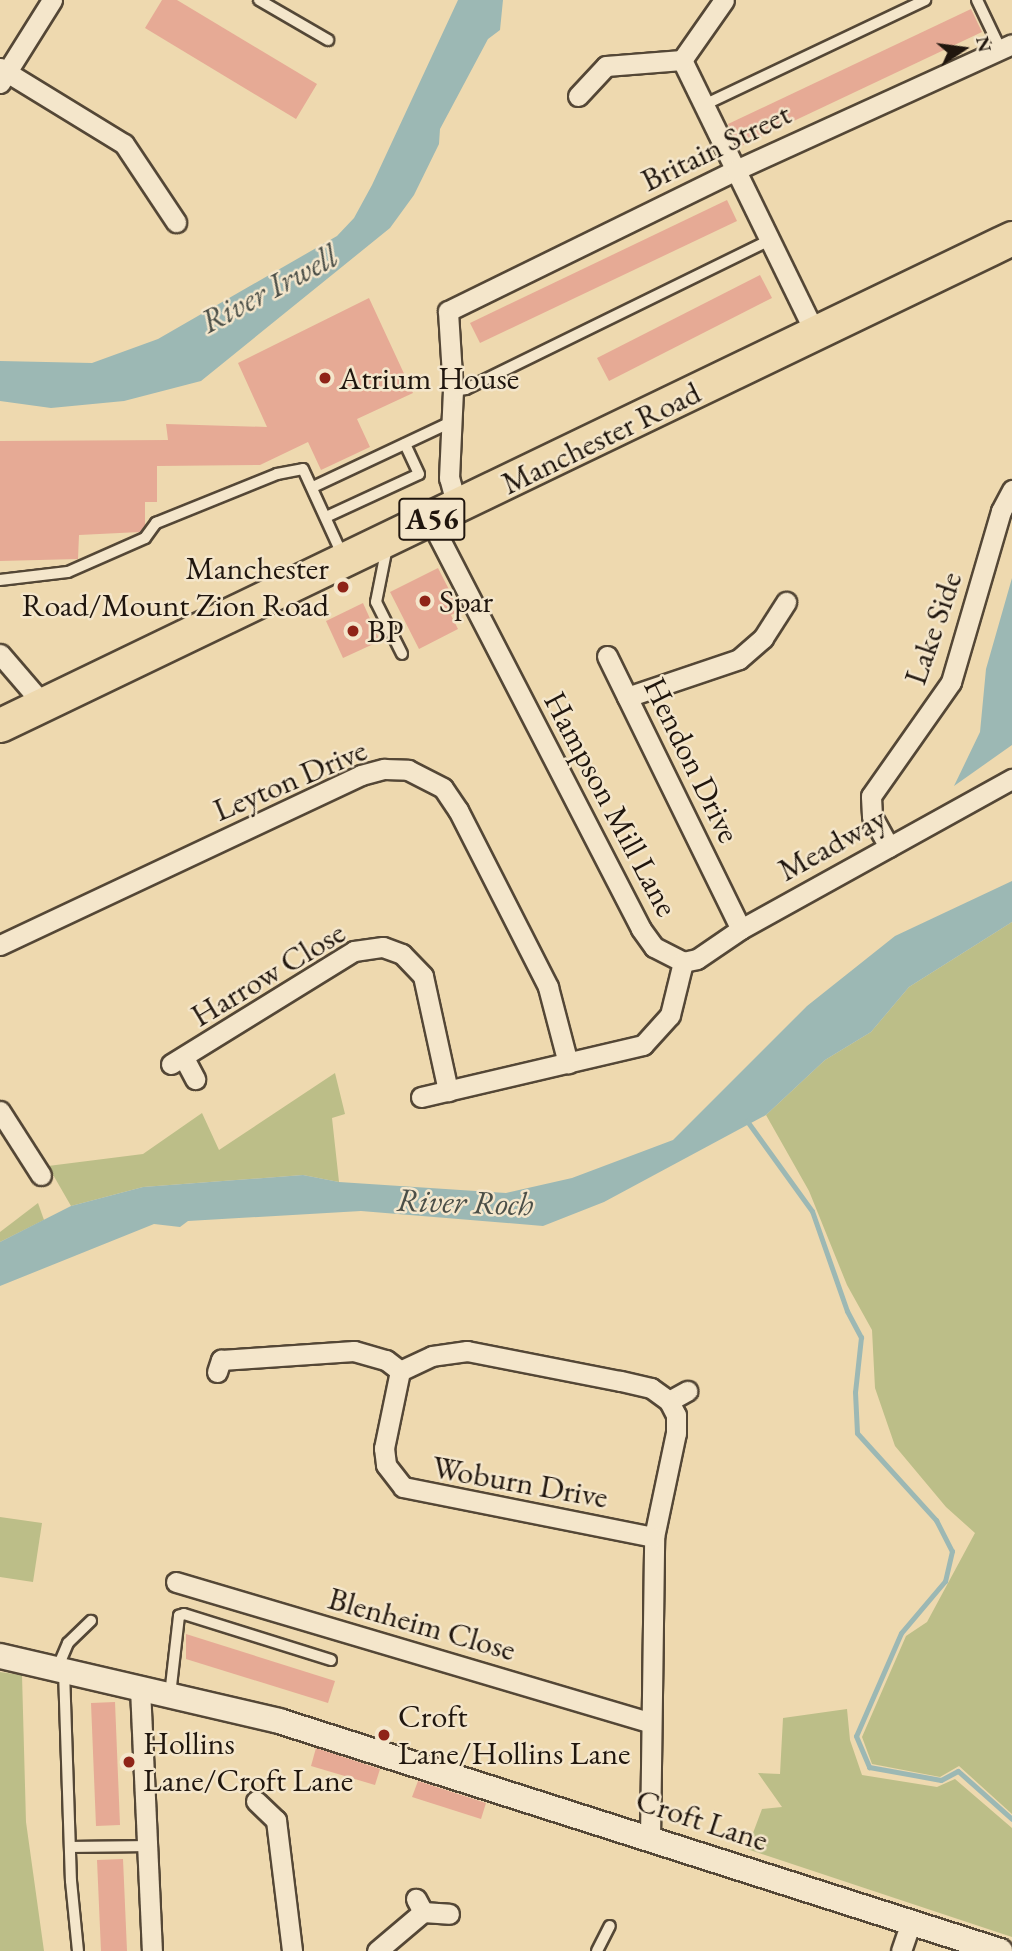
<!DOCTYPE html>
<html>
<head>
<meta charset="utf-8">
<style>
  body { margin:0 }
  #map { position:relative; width:1012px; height:1951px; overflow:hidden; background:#eed9af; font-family:"EB Garamond",serif }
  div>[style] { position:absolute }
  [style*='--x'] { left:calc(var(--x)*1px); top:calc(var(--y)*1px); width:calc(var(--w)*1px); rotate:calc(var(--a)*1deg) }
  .green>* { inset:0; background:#bcbe88 }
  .water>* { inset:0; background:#9cb8b4 }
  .stream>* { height:5px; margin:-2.5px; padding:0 2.5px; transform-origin:2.5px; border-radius:2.5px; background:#9cb8b4 }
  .building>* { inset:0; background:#e6aa95 }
  .roads { filter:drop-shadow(2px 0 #544736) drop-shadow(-2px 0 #544736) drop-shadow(0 2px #544736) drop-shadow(0 -2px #544736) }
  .service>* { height:10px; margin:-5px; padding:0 5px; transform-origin:5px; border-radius:5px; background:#f4e6cb }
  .minor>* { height:19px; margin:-9.5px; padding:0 9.5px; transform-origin:9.5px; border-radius:9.5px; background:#f4e6cb }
  .tertiary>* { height:24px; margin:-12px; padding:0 12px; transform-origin:12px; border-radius:12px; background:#f4e6cb }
  .trunk>* { height:33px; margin:-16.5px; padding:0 16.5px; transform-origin:16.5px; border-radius:16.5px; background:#eed9af }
  .dots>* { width:19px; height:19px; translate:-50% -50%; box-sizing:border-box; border:4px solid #f4e6cb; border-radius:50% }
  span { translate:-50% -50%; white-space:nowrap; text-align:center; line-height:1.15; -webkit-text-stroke:5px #f4e6cb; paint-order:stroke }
  .shield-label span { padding:2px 5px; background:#f4e6cb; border:2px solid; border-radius:5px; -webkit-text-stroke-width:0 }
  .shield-label { font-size:30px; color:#20160e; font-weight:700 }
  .street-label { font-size:32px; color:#20160e }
  .poi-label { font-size:32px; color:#20160e }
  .left { translate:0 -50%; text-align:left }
  .right { translate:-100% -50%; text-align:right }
  .water-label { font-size:33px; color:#4b4f48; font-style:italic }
  .north { position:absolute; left:928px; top:14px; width:70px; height:70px; -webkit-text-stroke:5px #f4e6cb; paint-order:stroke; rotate:77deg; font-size:19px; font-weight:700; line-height:28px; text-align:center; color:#20160e }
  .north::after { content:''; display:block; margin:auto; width:24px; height:32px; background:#20160e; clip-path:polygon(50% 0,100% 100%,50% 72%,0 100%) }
</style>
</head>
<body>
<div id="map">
  <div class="green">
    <i style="clip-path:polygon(1012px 922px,1012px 1814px,959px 1766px,940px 1777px,872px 1764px,862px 1737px,906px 1636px,927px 1622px,975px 1533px,946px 1507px,895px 1446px,875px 1388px,872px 1330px,847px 1285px,809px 1191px,766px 1115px,825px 1060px,871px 1032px,909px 987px)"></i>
    <i style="clip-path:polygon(335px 1073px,345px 1114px,332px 1118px,339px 1182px,303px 1175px,143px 1187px,71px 1206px,48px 1166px,143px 1154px,202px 1113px,219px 1150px)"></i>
    <i style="clip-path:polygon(38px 1203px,44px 1220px,0 1242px,0 1232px)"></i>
    <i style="clip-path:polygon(0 1517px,42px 1523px,33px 1582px,0 1577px)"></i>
    <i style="clip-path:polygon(0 1672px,22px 1675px,26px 1822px,44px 1951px,0 1951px)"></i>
    <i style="clip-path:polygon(847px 1709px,850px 1740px,862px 1775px,937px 1787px,955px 1779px,1012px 1828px,1012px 1937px,747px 1849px,762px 1809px,782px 1807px,758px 1773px,780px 1774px,783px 1718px)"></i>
  </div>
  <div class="water">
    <i style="clip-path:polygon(458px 0,503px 0,500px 30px,488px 39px,440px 129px,439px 144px,414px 195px,390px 228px,201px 381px,124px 401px,51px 408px,0 401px,0 361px,92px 363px,158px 339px,337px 236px,354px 218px,372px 185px)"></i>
    <i style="clip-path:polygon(1012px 578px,1012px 745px,954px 786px,980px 732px,986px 669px)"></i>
    <i style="clip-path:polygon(1012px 881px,1012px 922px,909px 987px,871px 1032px,825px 1060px,766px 1115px,604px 1202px,543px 1226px,361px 1211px,188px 1221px,180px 1227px,154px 1224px,0 1286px,0 1242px,71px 1206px,143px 1187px,303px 1175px,339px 1182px,506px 1193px,572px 1178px,673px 1140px,807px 1006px,895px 936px)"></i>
  </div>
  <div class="stream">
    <i style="--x:747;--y:1121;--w:111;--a:54.2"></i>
    <i style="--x:812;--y:1211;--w:106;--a:70.7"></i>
    <i style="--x:847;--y:1311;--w:30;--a:62"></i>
    <i style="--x:861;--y:1337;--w:55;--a:96.2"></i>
    <i style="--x:855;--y:1392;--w:41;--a:87.2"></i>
    <i style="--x:857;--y:1433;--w:118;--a:47.8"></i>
    <i style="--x:936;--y:1520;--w:35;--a:63"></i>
    <i style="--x:952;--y:1551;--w:31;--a:103"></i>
    <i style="--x:945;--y:1581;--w:68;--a:130.2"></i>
    <i style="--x:901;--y:1633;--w:112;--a:113.6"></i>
    <i style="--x:856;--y:1736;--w:34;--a:67"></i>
    <i style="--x:869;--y:1767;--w:73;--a:10.2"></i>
    <i style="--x:941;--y:1780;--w:19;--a:-28"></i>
    <i style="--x:958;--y:1771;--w:72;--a:41.6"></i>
  </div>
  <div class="building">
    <i style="clip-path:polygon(162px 0,177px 0,317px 84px,296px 119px,145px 28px)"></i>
    <i style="clip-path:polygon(971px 9px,982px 32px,739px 147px,728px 124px)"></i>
    <i style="clip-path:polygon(727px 200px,737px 221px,480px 343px,470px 323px)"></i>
    <i style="clip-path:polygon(760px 275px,772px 298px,609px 381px,597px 358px)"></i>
    <i style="clip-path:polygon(369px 298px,413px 393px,357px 419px,370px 447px,321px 470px,308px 442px,260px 465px,157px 466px,157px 502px,145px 502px,145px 525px,140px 532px,79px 535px,78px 559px,0 561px,0 441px,168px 440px,166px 424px,267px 427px,238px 363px)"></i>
    <i style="clip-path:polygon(438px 568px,460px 611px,451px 615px,458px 629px,419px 649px,390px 592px)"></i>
    <i style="clip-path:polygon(363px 603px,380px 641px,343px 658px,326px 621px)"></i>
    <i style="clip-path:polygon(186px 1634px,335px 1681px,328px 1703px,186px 1659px)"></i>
    <i style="clip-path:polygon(115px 1702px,120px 1825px,96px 1826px,91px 1703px)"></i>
    <i style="clip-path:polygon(316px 1748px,380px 1769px,375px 1785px,311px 1766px)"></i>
    <i style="clip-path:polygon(418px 1781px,486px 1803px,481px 1819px,412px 1797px)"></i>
    <i style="clip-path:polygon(123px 1859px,127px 1951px,101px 1951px,97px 1860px)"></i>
  </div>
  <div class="roads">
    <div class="service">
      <i style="--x:259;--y:0;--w:80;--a:30.1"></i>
      <i style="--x:977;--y:0;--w:53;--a:64.4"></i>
      <i style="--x:704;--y:105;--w:245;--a:-25.4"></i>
      <i style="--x:453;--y:391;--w:13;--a:-9"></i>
      <i style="--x:466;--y:389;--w:339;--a:-26.1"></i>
      <i style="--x:313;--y:487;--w:153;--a:-25.2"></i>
      <i style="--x:326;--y:517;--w:102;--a:-24.8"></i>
      <i style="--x:419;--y:474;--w:33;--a:-115"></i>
      <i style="--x:387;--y:547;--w:56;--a:101.3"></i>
      <i style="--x:376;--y:602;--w:58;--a:63.4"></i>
      <i style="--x:0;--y:580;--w:68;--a:-6.7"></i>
      <i style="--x:68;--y:572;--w:84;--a:-23.8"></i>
      <i style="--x:145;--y:538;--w:19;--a:-54"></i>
      <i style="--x:156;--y:523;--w:131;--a:-22"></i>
      <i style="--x:277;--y:474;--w:26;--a:-11"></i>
      <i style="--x:303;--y:469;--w:94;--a:65.4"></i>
      <i style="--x:57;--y:1669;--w:28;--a:-67"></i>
      <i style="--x:68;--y:1643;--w:32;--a:-44"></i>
      <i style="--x:64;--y:1671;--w:210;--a:88.1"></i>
      <i style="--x:71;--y:1881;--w:70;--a:84.3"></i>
      <i style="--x:170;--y:1695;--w:80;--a:-83.5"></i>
      <i style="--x:179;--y:1616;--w:5;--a:-22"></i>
      <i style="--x:184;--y:1614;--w:154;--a:17.4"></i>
      <i style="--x:73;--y:1847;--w:74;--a:-0.8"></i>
      <i style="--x:597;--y:1951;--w:28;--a:-63"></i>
    </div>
    <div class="minor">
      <i style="--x:682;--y:60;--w:306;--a:64"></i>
      <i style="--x:0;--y:68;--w:145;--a:31.5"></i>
      <i style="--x:124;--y:144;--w:94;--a:56.3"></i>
      <i style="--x:0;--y:83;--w:98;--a:-57.9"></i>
      <i style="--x:578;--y:96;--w:41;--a:-47"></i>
      <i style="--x:606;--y:66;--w:76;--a:-4.5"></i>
      <i style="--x:682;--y:60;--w:73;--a:-55"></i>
      <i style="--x:457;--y:507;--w:30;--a:-105"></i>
      <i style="--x:449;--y:478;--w:87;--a:-87.4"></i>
      <i style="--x:453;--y:391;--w:80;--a:-93.6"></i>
      <i style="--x:448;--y:311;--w:321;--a:-26.1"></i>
      <i style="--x:736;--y:170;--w:303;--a:-24.5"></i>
      <i style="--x:430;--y:520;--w:460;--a:62.7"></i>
      <i style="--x:641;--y:929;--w:22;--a:54"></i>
      <i style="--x:654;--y:947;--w:33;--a:27"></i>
      <i style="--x:0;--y:654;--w:66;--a:49.3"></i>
      <i style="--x:607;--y:656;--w:304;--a:63.9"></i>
      <i style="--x:627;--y:697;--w:118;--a:-18.7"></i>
      <i style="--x:739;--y:659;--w:32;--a:-41"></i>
      <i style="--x:763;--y:638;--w:43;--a:-57.4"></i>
      <i style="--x:889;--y:847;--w:35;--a:-119"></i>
      <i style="--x:872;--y:816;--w:20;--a:-93"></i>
      <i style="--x:871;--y:796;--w:139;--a:-54.9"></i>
      <i style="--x:951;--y:682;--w:178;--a:-73.7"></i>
      <i style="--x:1001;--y:511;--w:24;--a:-62"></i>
      <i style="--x:0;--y:945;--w:399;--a:-25.2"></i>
      <i style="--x:361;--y:775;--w:24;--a:-15"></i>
      <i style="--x:384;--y:769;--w:24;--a:2"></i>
      <i style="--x:408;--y:770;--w:39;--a:27"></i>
      <i style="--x:443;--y:788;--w:27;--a:56"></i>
      <i style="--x:458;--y:810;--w:199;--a:63"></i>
      <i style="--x:548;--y:987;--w:79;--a:75.3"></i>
      <i style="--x:683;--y:962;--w:14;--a:-12"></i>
      <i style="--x:697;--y:959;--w:53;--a:-34.3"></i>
      <i style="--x:741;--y:929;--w:310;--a:-29"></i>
      <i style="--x:184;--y:1058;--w:24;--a:62"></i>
      <i style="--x:171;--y:1064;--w:215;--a:-31.7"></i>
      <i style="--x:354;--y:951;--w:29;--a:-8"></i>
      <i style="--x:383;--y:947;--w:20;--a:20"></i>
      <i style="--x:402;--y:954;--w:30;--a:46"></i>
      <i style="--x:423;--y:976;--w:118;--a:77.7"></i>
      <i style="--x:421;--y:1097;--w:228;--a:-13.2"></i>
      <i style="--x:643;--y:1045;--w:40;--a:-48"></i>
      <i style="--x:670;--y:1015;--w:55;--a:-76.2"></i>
      <i style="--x:0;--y:1111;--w:76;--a:57.4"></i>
      <i style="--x:217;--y:1372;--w:13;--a:-72"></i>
      <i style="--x:221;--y:1360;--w:133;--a:-3.9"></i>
      <i style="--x:354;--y:1351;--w:33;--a:16"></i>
      <i style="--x:386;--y:1360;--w:18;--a:38"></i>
      <i style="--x:669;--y:1401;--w:21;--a:-29"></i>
      <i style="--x:176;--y:1582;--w:495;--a:16.5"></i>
      <i style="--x:140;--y:1688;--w:263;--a:87.4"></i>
      <i style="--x:256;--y:1801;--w:28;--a:44"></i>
      <i style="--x:276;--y:1820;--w:132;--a:83"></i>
      <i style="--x:650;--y:1838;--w:301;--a:-89.2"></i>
      <i style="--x:654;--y:1537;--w:106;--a:-78.1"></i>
      <i style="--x:676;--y:1433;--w:18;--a:-90"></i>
      <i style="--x:676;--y:1415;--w:16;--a:-117"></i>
      <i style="--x:669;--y:1401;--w:22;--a:-144"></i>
      <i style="--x:651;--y:1388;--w:32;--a:-167"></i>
      <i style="--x:620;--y:1381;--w:156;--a:-168.9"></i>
      <i style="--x:467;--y:1351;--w:35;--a:172"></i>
      <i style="--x:432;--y:1356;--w:35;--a:155"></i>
      <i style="--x:400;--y:1371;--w:79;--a:101.7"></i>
      <i style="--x:384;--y:1448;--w:17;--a:83"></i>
      <i style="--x:386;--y:1465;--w:28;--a:52"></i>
      <i style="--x:403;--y:1487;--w:256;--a:11.3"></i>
      <i style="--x:423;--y:1912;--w:26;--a:4"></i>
      <i style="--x:377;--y:1951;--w:60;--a:-40.3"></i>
      <i style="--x:423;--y:1912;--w:15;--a:-118"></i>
      <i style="--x:901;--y:1951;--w:31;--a:-71"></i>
    </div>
    <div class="tertiary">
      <i style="--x:0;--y:1656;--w:286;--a:13.1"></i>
      <i style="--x:279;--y:1721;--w:757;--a:17.69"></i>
    </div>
    <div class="trunk">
      <i style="--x:0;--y:725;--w:1123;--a:-25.7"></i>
    </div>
  </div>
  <div class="dots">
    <i style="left:325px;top:378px;background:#8f2418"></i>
    <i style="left:343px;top:587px;background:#8f2418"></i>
    <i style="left:425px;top:601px;background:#8f2418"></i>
    <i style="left:353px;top:631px;background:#8f2418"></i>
    <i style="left:384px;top:1735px;background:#8f2418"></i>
    <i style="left:129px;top:1762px;background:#8f2418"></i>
  </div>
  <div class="shield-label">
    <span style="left:432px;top:519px">A56</span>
  </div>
  <div class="street-label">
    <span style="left:716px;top:147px;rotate:-26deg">Britain Street</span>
    <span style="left:601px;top:438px;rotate:-26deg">Manchester Road</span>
    <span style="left:933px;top:628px;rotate:-71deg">Lake Side</span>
    <span style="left:692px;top:760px;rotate:64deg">Hendon Drive</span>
    <span style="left:290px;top:780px;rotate:-23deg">Leyton Drive</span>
    <span style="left:611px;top:804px;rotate:62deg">Hampson Mill Lane</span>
    <span style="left:832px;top:844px;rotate:-29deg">Meadway</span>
    <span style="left:268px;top:974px;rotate:-31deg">Harrow Close</span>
    <span style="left:520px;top:1482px;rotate:10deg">Woburn Drive</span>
    <span style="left:422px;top:1624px;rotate:16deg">Blenheim Close</span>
    <span style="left:702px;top:1820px;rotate:18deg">Croft Lane</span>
  </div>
  <div class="poi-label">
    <span class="left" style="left:339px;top:378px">Atrium House</span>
    <span class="right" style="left:329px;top:587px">Manchester<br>Road/Mount Zion Road</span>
    <span class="left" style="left:439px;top:601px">Spar</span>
    <span class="left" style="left:367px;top:631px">BP</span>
    <span class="left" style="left:398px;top:1735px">Croft<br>Lane/Hollins Lane</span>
    <span class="left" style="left:143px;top:1762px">Hollins<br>Lane/Croft Lane</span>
  </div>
  <div class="water-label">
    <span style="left:269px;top:289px;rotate:-28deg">River Irwell</span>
    <span style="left:465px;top:1202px;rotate:2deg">River Roch</span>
  </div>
  <div class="north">N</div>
</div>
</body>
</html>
